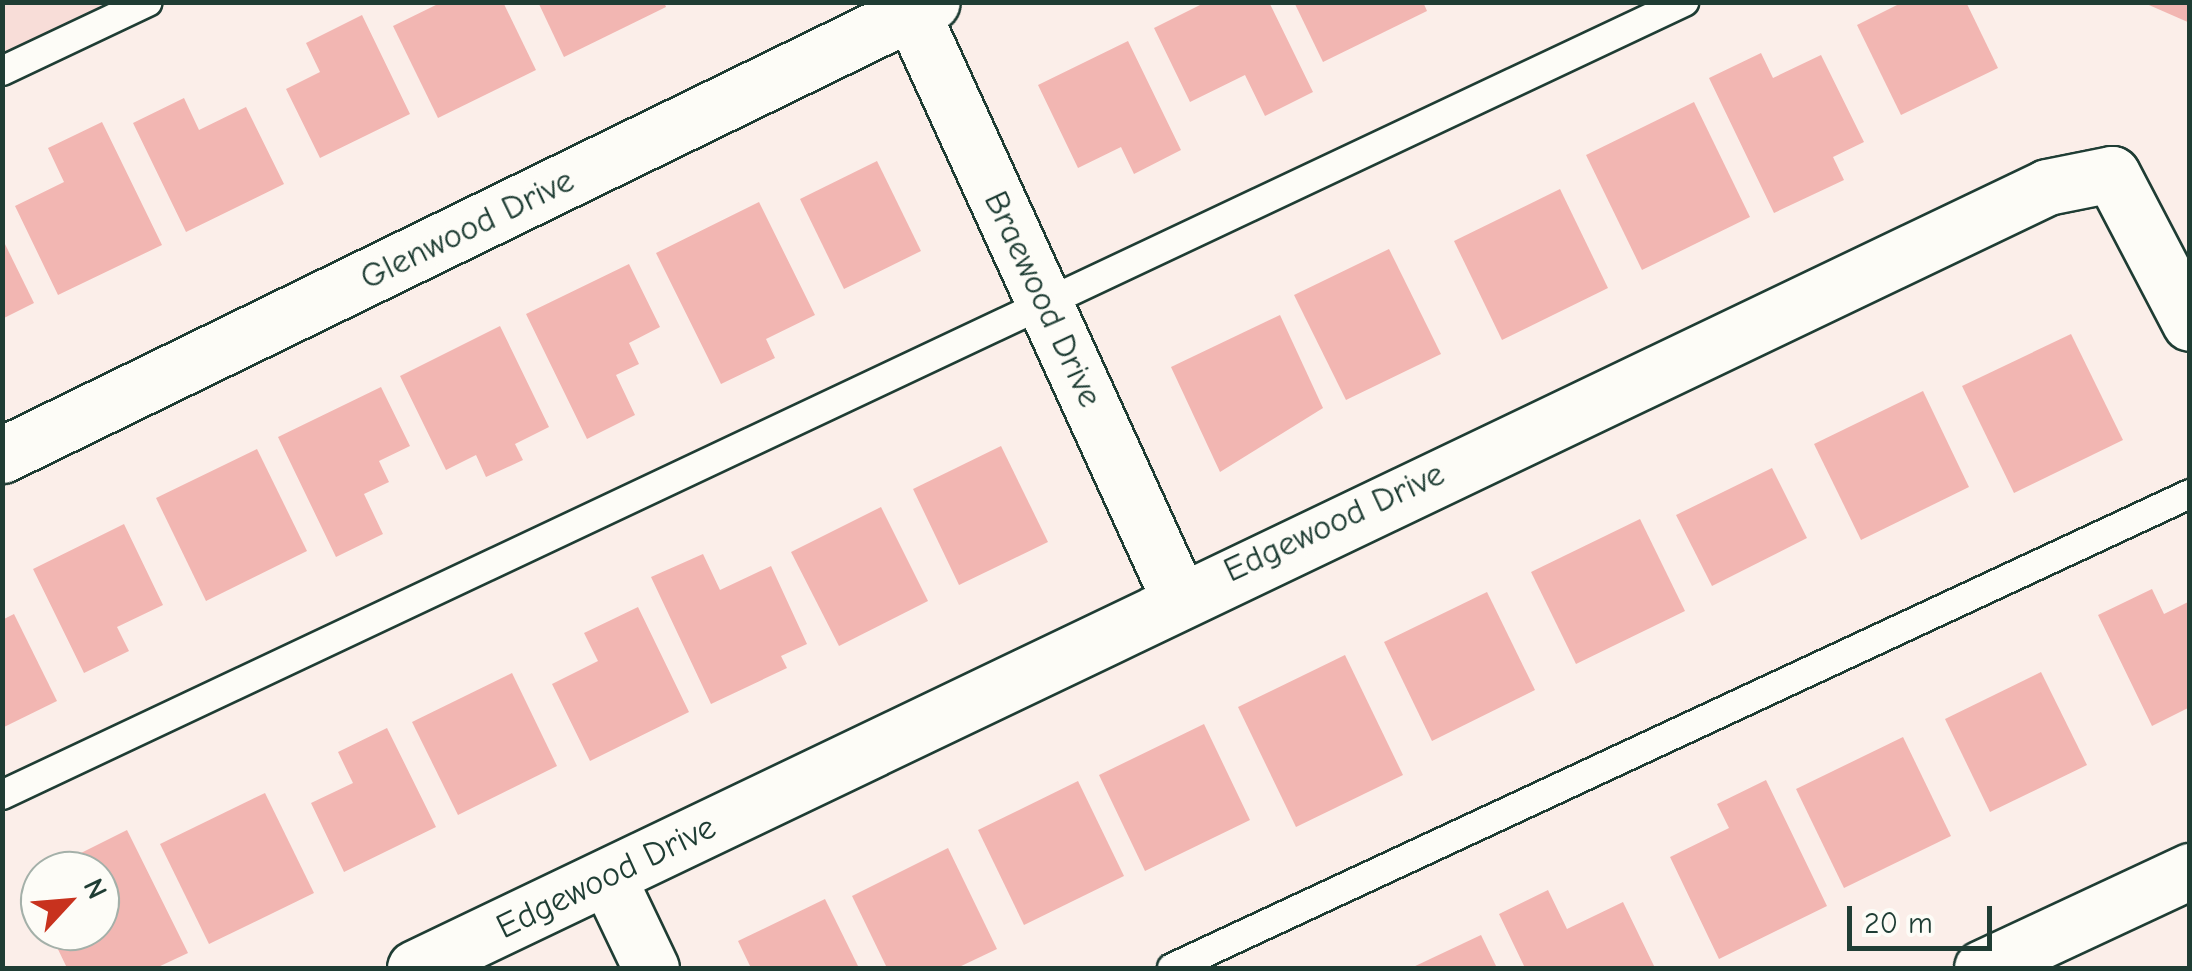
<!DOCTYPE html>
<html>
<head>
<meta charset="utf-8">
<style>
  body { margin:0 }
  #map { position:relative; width:2192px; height:971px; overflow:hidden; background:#fbeee9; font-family:"Comic Neue",sans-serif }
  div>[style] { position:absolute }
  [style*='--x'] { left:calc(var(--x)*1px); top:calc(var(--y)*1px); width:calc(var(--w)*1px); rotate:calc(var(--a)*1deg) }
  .built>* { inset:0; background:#f8ddd8 }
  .building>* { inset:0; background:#f2b6b2 }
  .roads { filter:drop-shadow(2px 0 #1f3d34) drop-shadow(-2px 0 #1f3d34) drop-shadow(0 2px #1f3d34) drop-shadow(0 -2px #1f3d34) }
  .lane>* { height:28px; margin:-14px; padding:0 14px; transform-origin:14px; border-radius:14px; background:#fdfcf7 }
  .street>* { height:55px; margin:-27.5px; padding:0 27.5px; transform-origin:27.5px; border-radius:27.5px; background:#fdfcf7 }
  span { translate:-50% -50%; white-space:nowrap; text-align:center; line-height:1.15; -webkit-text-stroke:8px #fdfcf7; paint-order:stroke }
  .street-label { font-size:35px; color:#1f3d34 }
  .frame { position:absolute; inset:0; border:5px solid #1f3d34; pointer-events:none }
  .north { position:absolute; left:20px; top:851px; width:100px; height:100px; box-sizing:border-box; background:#fdfcf7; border:2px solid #a4b0a9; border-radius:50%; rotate:64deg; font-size:28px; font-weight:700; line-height:40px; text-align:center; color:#1f3d34 }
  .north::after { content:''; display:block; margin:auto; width:35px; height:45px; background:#c8321e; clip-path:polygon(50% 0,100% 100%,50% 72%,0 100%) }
  .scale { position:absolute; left:1847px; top:906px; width:145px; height:45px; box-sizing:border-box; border:5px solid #1f3d34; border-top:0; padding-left:12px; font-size:30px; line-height:35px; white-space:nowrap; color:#1f3d34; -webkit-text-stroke:8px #fdfcf7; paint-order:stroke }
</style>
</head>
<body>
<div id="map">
  <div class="built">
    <i style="clip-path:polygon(3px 2px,107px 2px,107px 3px,3px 54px)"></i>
  </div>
  <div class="building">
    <i style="clip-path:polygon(442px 2px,503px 2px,536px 70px,438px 118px,393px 26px)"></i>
    <i style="clip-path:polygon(538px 2px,664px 2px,666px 7px,564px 57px)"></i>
    <i style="clip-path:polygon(1206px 2px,1269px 2px,1313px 92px,1265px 116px,1245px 75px,1190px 102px,1154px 28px)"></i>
    <i style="clip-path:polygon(1294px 2px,1423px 2px,1427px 11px,1323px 62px)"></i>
    <i style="clip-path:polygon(1903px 2px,1966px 2px,1998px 68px,1901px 115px,1857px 25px)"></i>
    <i style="clip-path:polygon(2142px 2px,2190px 2px,2190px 23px)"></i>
    <i style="clip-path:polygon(362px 15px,410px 114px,320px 158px,286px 89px,320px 72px,306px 43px)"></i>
    <i style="clip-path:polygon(1128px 41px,1181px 150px,1134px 174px,1121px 147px,1078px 168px,1038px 85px)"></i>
    <i style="clip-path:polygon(1761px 53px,1773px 78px,1821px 55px,1864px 142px,1833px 157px,1844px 180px,1774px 213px,1709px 78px)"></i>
    <i style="clip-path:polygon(184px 98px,199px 130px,246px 107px,284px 184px,186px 232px,133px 123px)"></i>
    <i style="clip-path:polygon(1694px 102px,1750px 217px,1642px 270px,1586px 155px)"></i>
    <i style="clip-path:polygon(102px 122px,162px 245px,58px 295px,15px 206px,64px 182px,48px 148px)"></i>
    <i style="clip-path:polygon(877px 161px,921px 251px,844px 289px,800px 199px)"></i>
    <i style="clip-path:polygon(1560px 189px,1608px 288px,1502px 340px,1454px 241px)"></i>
    <i style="clip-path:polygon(759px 202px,815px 315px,766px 339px,775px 358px,721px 384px,656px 253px)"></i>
    <i style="clip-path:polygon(2px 238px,34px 303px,2px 319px)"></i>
    <i style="clip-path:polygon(1389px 249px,1441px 354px,1346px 400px,1294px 295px)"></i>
    <i style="clip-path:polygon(629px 264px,660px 327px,629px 343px,639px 364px,616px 375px,635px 415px,587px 439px,526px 314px)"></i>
    <i style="clip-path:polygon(1280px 315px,1323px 408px,1220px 472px,1171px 367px)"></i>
    <i style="clip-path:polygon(500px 326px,549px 427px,515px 444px,523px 460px,486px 477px,476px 455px,446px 470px,400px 376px)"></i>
    <i style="clip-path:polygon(2071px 334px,2123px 440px,2014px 493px,1962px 386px)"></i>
    <i style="clip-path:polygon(381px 387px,410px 446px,379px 461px,389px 482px,364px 494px,383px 534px,336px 557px,278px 437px)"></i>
    <i style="clip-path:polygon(1923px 391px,1969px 487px,1861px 540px,1814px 444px)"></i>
    <i style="clip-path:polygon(1001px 446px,1048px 542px,959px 585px,913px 489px)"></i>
    <i style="clip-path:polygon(257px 449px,307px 551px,206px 601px,156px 498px)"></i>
    <i style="clip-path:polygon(1772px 468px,1807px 538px,1712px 586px,1676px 515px)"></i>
    <i style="clip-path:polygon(881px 507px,928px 601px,839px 646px,791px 552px)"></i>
    <i style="clip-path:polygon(1640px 519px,1685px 611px,1576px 664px,1531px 572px)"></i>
    <i style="clip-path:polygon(124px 524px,163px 605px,117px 627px,129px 651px,84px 673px,33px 569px)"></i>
    <i style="clip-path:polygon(703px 554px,720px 590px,771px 566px,807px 644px,781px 656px,787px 668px,711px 704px,651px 577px)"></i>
    <i style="clip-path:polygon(2152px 589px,2164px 614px,2190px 601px,2190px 707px,2152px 726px,2098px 615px)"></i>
    <i style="clip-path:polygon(1487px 592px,1535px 690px,1432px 741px,1384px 642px)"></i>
    <i style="clip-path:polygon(638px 607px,689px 712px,590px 761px,552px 684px,598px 661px,584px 633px)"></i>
    <i style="clip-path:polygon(14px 614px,57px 701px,2px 728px,2px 620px)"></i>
    <i style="clip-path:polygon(1345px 655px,1403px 775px,1296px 827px,1238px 707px)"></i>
    <i style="clip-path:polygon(2041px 672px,2087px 765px,1990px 812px,1945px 719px)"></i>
    <i style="clip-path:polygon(512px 673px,557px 766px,458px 815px,412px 722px)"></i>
    <i style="clip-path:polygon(1204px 724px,1250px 820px,1145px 871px,1099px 775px)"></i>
    <i style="clip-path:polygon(387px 728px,436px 827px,344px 872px,311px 803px,353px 783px,338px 752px)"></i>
    <i style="clip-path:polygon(1903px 737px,1951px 836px,1844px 888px,1796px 789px)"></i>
    <i style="clip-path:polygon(1766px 780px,1827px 906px,1719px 959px,1670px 857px,1729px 828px,1717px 804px)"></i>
    <i style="clip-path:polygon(1078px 781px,1124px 876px,1024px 925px,978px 830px)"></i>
    <i style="clip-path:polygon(265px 793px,314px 893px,209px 944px,160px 844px)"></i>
    <i style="clip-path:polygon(127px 830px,188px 953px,156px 968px,67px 968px,54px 941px,100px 931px,100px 871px,84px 871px,77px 855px)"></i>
    <i style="clip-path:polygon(948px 848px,997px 949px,957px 968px,887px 968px,852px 896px)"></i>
    <i style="clip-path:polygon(1548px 890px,1567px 929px,1623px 902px,1655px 968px,1525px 968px,1499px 914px)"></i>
    <i style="clip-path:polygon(825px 899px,859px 968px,751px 968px,738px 941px)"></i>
    <i style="clip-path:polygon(1481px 935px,1497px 968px,1411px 968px)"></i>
  </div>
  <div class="roads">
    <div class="lane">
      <i style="--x:2;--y:71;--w:161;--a:-25.3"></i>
      <i style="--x:2;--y:795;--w:1860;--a:-25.24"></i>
      <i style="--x:1172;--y:968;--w:1123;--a:-24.97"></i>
    </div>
    <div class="street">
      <i style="--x:907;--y:2;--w:653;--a:65.48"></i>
      <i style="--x:2;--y:455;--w:1034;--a:-25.97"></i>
      <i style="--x:608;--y:878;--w:100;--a:64.5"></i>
      <i style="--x:415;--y:968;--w:1809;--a:-25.57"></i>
      <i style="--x:2047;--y:187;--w:66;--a:-11.3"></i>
      <i style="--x:2112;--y:174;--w:168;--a:62.4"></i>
      <i style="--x:1982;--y:968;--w:230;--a:-25"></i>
    </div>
  </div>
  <div class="street-label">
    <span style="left:467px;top:229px;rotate:-26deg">Glenwood Drive</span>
    <span style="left:1043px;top:299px;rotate:65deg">Braewood Drive</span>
    <span style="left:1334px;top:522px;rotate:-25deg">Edgewood Drive</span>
    <span style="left:606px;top:877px;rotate:-26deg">Edgewood Drive</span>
  </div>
  <div class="frame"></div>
  <div class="north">N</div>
  <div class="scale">20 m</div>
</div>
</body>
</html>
